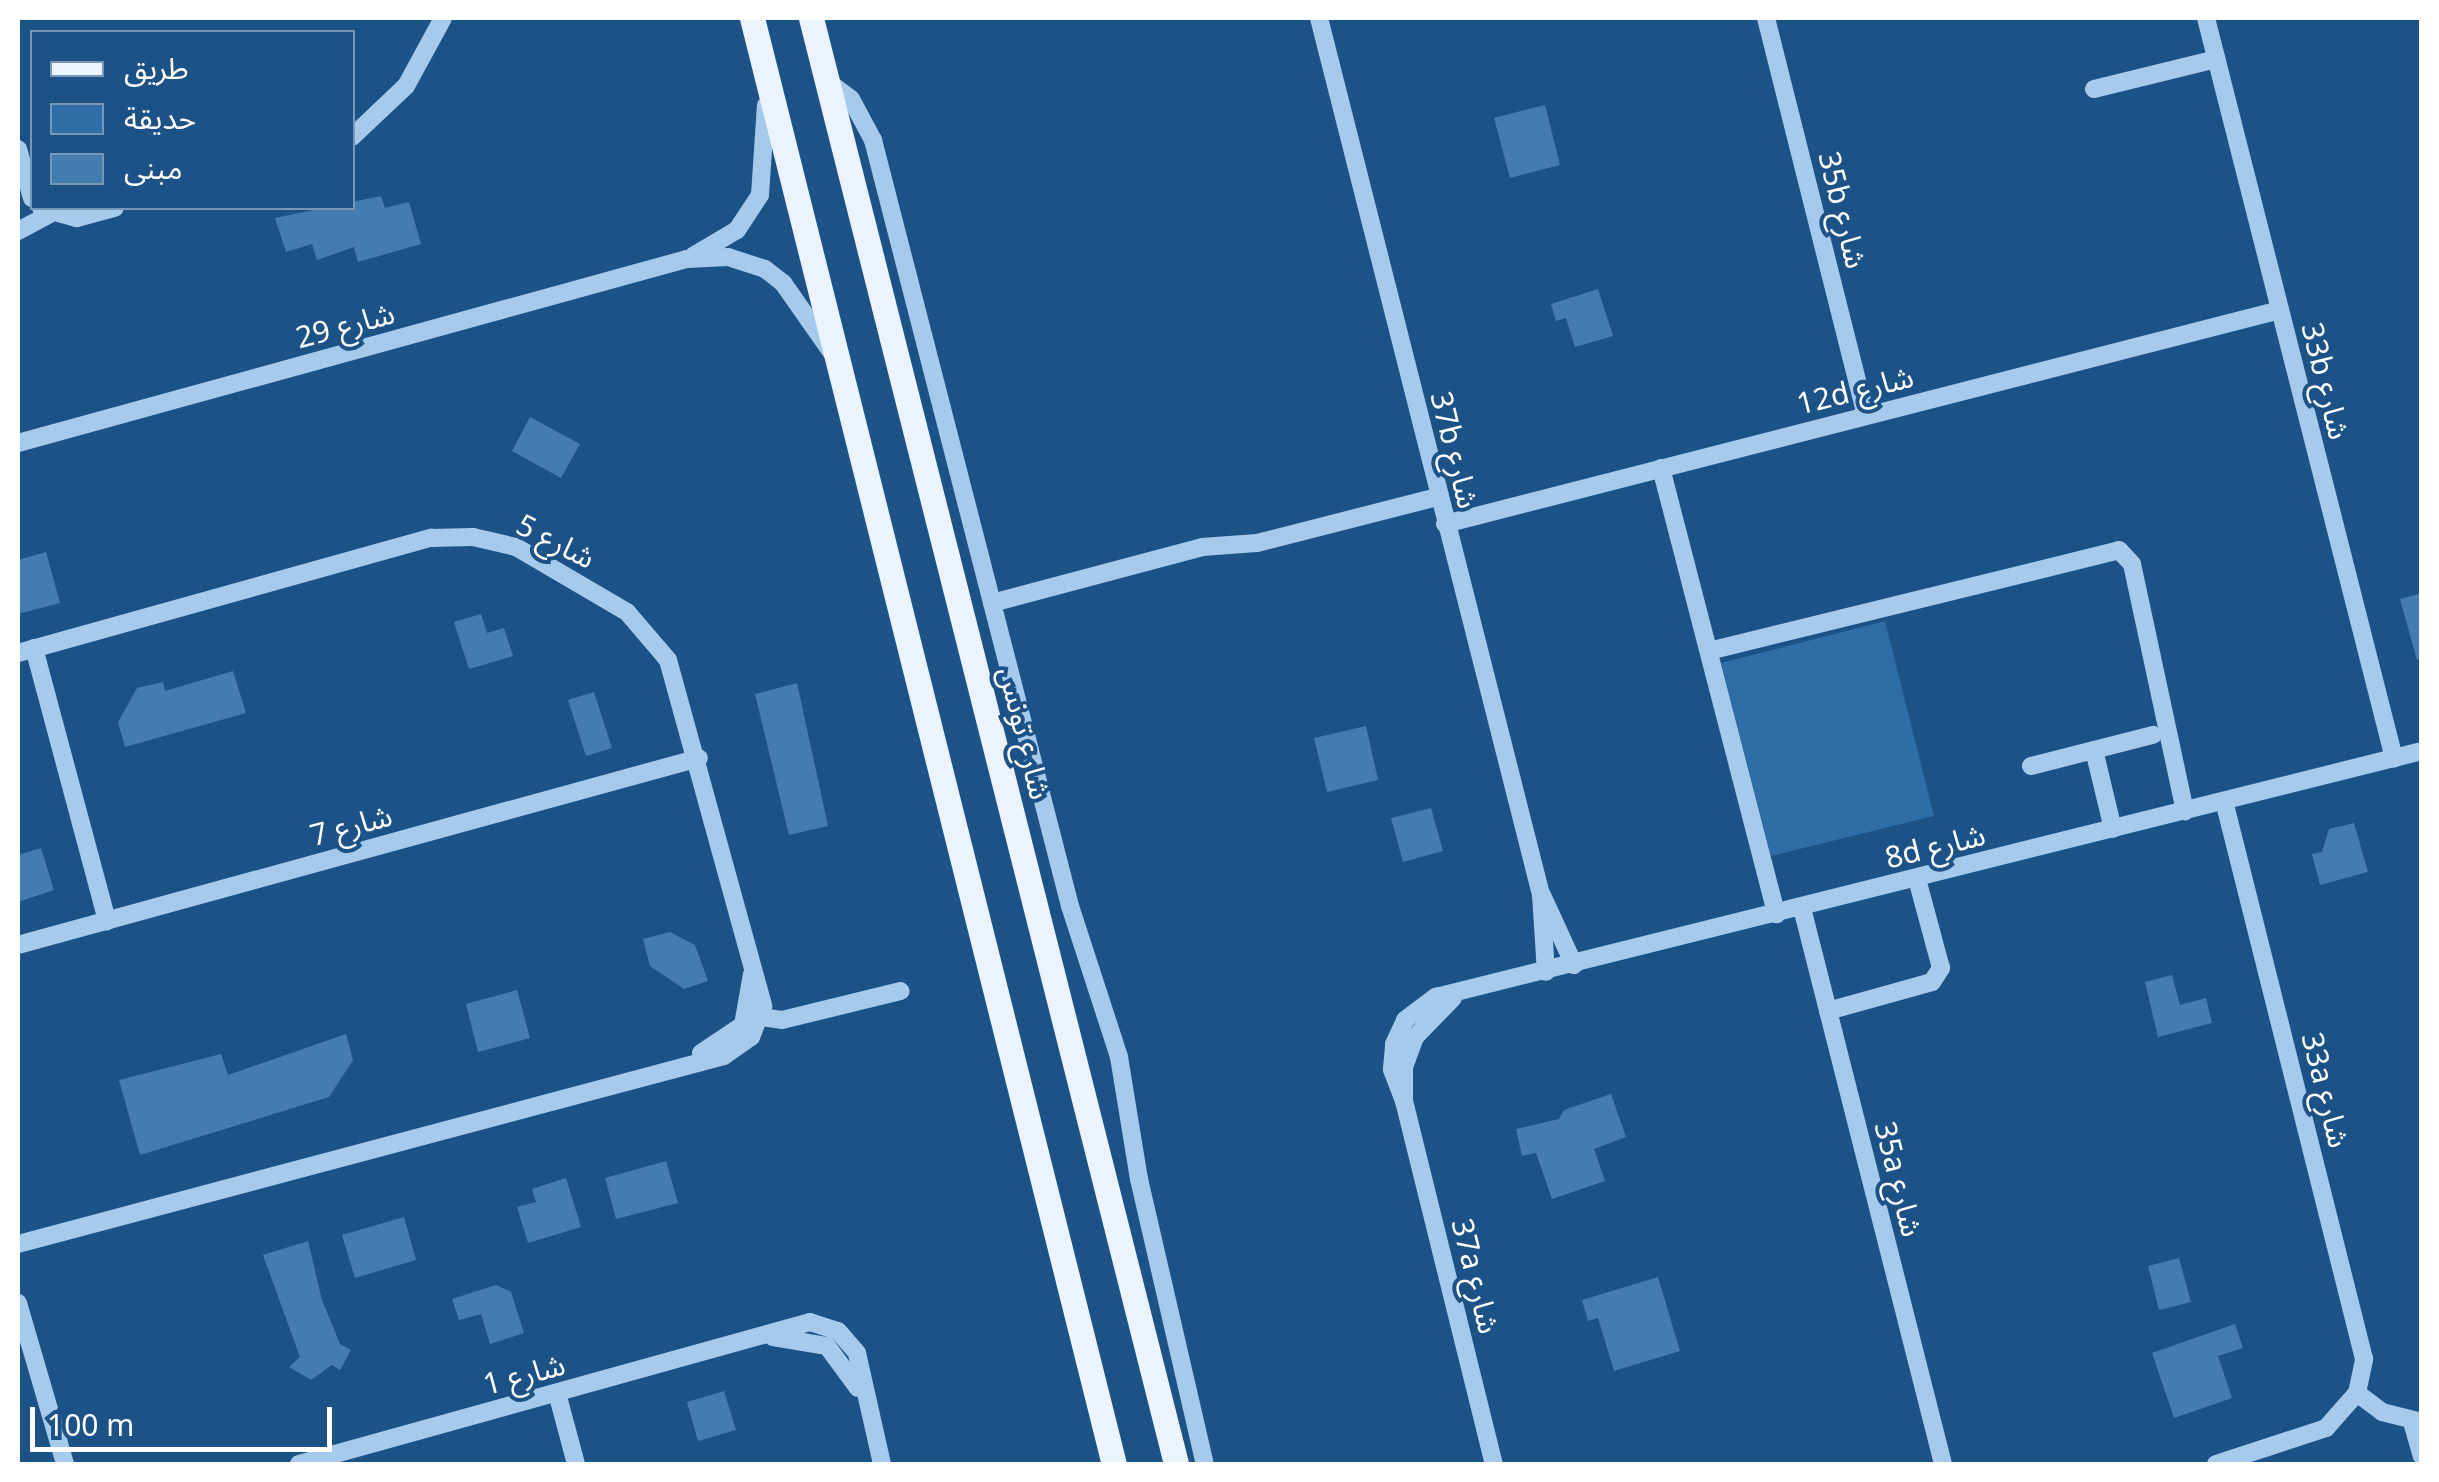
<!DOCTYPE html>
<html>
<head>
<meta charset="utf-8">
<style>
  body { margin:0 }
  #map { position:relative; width:2439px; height:1482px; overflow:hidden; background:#1d5287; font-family:"Noto Sans","Noto Sans Arabic",sans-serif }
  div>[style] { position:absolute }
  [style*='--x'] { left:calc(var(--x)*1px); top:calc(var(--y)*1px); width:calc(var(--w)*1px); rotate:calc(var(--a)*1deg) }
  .green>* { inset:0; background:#306ca5 }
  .building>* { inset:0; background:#457cb0 }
  .minor>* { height:18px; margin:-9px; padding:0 9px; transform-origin:9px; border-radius:9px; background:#a6caeb }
  .major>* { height:25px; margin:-12.5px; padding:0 12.5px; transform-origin:12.5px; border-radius:12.5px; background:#ebf4fe }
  span { translate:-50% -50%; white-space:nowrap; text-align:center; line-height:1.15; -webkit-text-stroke:8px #1d5287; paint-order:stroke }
  .street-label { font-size:30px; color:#fff }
  .frame { position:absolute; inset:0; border:20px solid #fff; pointer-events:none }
  .legend { position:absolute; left:30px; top:30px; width:325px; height:180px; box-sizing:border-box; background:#1d5287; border:2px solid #7797b7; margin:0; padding:12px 18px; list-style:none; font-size:30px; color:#fff }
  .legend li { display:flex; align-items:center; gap:20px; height:50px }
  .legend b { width:50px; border:2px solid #7797b7 }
  .scale { position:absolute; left:30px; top:1407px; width:302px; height:45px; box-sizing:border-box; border:5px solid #fff; border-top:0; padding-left:12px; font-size:30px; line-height:35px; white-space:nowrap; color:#fff; -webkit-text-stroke:8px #1d5287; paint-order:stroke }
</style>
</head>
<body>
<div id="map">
  <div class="green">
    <i style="clip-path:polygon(1885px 621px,1934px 816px,1771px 856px,1721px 663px)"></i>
  </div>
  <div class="building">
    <i style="clip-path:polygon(1545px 105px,1560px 165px,1510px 178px,1494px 118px)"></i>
    <i style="clip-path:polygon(381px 196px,385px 208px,409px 202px,421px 244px,358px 262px,354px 247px,317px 260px,312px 244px,286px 252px,275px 218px)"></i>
    <i style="clip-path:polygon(1598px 289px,1613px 336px,1575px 347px,1566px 318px,1556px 321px,1551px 304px)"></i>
    <i style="clip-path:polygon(530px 417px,580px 444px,561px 478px,512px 451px)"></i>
    <i style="clip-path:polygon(46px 552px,60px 603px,18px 614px,18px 560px)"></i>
    <i style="clip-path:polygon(2422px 593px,2422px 659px,2417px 660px,2400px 599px)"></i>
    <i style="clip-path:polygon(481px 614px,487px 633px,504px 628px,513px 656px,469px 669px,454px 622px)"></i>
    <i style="clip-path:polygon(233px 671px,246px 713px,125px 747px,118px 722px,137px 688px,163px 682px,165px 691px)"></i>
    <i style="clip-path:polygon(797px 683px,828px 826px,789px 835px,755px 694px)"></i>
    <i style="clip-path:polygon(594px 692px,612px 748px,586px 756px,568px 700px)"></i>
    <i style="clip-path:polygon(1366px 726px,1378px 780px,1327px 792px,1314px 738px)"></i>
    <i style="clip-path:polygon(1431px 808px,1443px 851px,1403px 862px,1391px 818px)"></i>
    <i style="clip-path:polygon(2354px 823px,2368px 872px,2320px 885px,2312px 854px,2322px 852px,2329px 829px)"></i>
    <i style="clip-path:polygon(41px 848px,54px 890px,18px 902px,18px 855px)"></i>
    <i style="clip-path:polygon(670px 932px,695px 945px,708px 981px,684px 989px,650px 966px,643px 939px)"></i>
    <i style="clip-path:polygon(2172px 975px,2180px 1005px,2206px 998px,2212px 1023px,2158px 1037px,2145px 982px)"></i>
    <i style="clip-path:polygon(517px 990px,530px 1038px,478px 1052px,466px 1004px)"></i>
    <i style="clip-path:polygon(346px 1034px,353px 1060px,329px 1097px,140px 1155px,119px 1080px,221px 1054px,228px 1075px)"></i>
    <i style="clip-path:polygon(1611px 1094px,1626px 1137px,1594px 1149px,1605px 1181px,1552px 1199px,1536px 1153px,1522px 1156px,1516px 1129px,1559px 1119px,1564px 1110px)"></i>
    <i style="clip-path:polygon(666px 1161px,678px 1203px,616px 1219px,605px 1178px)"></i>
    <i style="clip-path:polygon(566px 1178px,581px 1227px,528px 1243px,517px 1207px,536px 1202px,532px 1189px)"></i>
    <i style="clip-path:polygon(404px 1217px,416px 1260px,355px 1278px,342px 1235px)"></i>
    <i style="clip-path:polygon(308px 1241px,322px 1300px,340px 1344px,351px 1350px,340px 1370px,332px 1365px,311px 1380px,289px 1367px,300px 1357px,263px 1255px)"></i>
    <i style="clip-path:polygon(2179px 1258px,2191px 1302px,2159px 1310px,2148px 1266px)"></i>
    <i style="clip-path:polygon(1658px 1277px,1680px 1351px,1614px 1371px,1598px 1318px,1588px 1321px,1582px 1300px)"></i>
    <i style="clip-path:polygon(496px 1285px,511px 1292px,524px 1333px,490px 1344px,481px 1314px,459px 1320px,452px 1299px)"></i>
    <i style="clip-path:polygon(2235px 1324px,2243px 1348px,2218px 1356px,2232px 1398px,2174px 1418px,2152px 1353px)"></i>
    <i style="clip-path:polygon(724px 1391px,736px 1430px,698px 1441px,687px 1402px)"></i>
  </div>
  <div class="minor">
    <i style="--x:1319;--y:18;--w:905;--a:75.79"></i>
    <i style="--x:1541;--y:895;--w:77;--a:86.3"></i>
    <i style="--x:1766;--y:18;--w:410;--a:75.9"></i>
    <i style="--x:2206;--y:18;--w:764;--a:75.75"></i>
    <i style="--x:827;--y:81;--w:30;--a:37"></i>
    <i style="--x:851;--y:99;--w:47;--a:61.8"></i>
    <i style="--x:873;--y:140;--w:791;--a:75.58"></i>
    <i style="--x:1070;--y:906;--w:159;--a:72"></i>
    <i style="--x:1119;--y:1057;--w:124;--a:80.7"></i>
    <i style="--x:1139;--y:1179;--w:293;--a:77"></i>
    <i style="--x:2094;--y:89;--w:126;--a:-13.8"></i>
    <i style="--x:352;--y:137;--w:74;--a:-43.4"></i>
    <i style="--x:406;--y:86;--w:77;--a:-61.4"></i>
    <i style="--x:18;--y:149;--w:51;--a:74.1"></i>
    <i style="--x:41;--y:208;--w:37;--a:16"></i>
    <i style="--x:77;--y:218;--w:39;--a:-15"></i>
    <i style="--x:18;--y:231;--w:36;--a:-28"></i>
    <i style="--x:693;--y:256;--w:51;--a:-30.6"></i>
    <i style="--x:737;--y:230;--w:42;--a:-56.7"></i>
    <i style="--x:760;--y:195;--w:90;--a:-86.2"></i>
    <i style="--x:18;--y:443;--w:694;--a:-15.38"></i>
    <i style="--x:687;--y:259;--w:41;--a:-2.8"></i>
    <i style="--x:728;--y:257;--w:39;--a:18"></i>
    <i style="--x:765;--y:269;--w:23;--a:38"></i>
    <i style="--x:783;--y:283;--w:85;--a:55"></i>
    <i style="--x:1661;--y:468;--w:461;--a:75.5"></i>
    <i style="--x:1445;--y:524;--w:862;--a:-14.37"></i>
    <i style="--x:992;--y:603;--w:217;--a:-14.9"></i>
    <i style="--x:1202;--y:547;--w:55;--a:-4.2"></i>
    <i style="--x:1257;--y:543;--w:187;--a:-14.3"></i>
    <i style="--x:34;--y:648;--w:283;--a:75"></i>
    <i style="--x:1709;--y:651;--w:422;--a:-13.8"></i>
    <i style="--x:2119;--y:550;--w:19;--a:47"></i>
    <i style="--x:2132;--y:564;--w:253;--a:77.9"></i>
    <i style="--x:18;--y:653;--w:429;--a:-15.6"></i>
    <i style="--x:431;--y:538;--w:42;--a:-1.4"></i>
    <i style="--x:473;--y:537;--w:44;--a:13.1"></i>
    <i style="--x:516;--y:547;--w:129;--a:30.4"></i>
    <i style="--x:627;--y:612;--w:63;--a:49.5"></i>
    <i style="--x:668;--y:660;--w:359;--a:74.6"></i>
    <i style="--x:763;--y:1006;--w:33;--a:111"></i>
    <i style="--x:751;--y:1037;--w:33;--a:145"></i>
    <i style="--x:724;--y:1056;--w:731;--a:165.09"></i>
    <i style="--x:2094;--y:750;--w:81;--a:76.5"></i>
    <i style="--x:2031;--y:766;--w:126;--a:-14.3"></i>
    <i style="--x:1542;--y:895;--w:77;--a:65.4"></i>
    <i style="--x:1802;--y:908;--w:574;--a:75.77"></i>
    <i style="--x:18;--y:945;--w:706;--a:-15.35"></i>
    <i style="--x:1453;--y:998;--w:54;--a:134.3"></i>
    <i style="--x:1415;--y:1037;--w:33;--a:110"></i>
    <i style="--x:1404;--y:1068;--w:33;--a:90"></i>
    <i style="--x:1404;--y:1101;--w:374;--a:76.1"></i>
    <i style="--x:1828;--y:1011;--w:108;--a:-15.6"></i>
    <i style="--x:1932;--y:982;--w:17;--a:-57"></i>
    <i style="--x:1941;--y:968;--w:92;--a:-105.1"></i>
    <i style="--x:761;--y:1017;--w:21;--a:8"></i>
    <i style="--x:782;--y:1020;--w:122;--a:-13.7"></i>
    <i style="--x:701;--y:1053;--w:50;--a:-33.7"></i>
    <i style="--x:743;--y:1025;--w:52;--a:-80"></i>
    <i style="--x:1404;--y:1101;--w:34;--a:-111"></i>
    <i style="--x:1392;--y:1069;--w:25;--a:-85"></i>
    <i style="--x:1394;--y:1044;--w:26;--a:-65"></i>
    <i style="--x:1405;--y:1020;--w:39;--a:-37"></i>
    <i style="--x:1436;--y:997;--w:1016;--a:-14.01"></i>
    <i style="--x:18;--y:1303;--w:168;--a:73.7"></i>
    <i style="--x:773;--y:1337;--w:55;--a:9.5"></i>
    <i style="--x:827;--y:1346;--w:52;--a:53.6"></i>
    <i style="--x:557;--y:1393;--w:73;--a:75"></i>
    <i style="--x:2357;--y:1393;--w:31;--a:37"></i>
    <i style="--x:2382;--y:1412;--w:41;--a:14"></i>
    <i style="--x:2412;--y:1422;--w:36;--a:74"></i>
    <i style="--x:299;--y:1464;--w:530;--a:-15.53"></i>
    <i style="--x:810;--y:1322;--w:29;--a:18"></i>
    <i style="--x:838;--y:1331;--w:29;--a:49"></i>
    <i style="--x:857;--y:1353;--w:114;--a:77.3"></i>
    <i style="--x:2216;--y:1464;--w:116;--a:-18.1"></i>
    <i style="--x:2326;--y:1428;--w:47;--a:-48.5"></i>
    <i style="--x:2357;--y:1393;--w:35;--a:-78"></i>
    <i style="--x:2364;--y:1359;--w:575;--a:-104.08"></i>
  </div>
  <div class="major">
    <i style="--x:752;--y:18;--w:1491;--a:75.95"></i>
    <i style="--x:811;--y:18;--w:1491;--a:75.83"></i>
  </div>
  <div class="street-label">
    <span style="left:1843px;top:210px;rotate:76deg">35b شارع</span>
    <span style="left:345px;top:325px;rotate:-15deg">شارع 29</span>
    <span style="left:2326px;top:381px;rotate:76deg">33b شارع</span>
    <span style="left:1855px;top:390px;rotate:-14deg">12d شارع</span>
    <span style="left:1455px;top:450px;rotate:76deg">37b شارع</span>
    <span style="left:556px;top:541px;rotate:27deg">شارع 5</span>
    <span style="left:1025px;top:733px;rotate:76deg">شارع تونس</span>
    <span style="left:351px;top:825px;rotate:-15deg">شارع 7</span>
    <span style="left:1935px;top:846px;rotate:-14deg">8d شارع</span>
    <span style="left:2326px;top:1090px;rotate:76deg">33a شارع</span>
    <span style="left:1899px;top:1179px;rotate:76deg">35a شارع</span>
    <span style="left:1476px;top:1276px;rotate:76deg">37a شارع</span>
    <span style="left:524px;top:1374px;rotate:-15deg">شارع 1</span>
  </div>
  <div class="frame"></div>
  <ul class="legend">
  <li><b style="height:12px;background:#ebf4fe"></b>طريق</li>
  <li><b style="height:28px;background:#306ca5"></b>حديقة</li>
  <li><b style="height:28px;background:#457cb0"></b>مبنى</li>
  </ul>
  <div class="scale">100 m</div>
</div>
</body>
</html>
